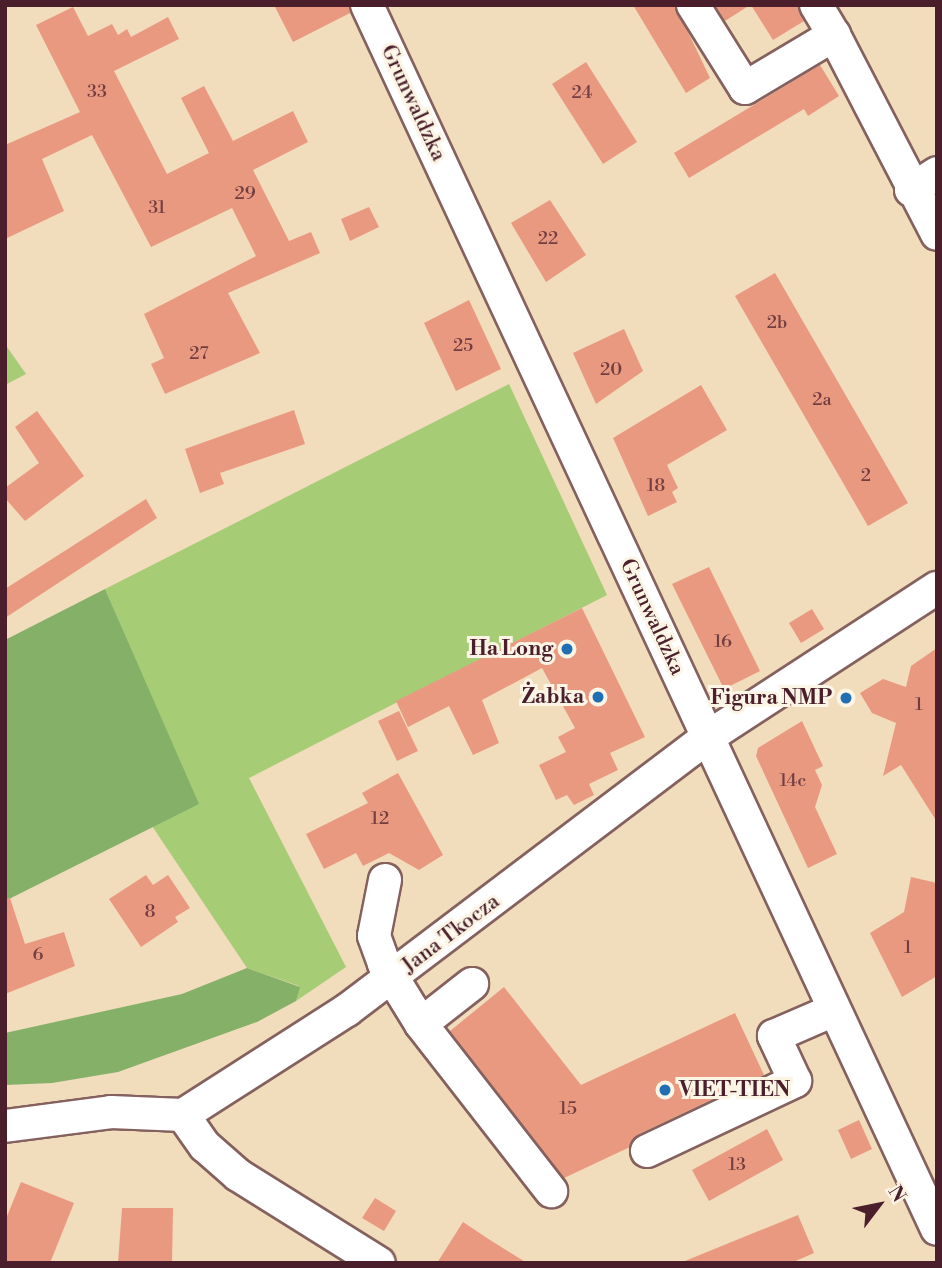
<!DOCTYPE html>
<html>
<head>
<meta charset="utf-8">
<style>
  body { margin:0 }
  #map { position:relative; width:942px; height:1268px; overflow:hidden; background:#f1dcbc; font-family:"Libre Bodoni",serif }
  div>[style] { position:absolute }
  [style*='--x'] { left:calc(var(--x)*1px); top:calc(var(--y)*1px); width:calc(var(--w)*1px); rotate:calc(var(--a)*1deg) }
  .green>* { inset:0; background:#a7cc76 }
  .forest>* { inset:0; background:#85b067 }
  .building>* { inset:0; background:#ea9981 }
  .roads { filter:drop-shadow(2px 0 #84615e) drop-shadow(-2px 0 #84615e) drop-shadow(0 2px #84615e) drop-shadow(0 -2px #84615e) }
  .minor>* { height:32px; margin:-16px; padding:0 16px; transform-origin:16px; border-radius:16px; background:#fff }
  .dots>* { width:19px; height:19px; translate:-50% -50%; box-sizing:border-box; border:4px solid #fcf5e5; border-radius:50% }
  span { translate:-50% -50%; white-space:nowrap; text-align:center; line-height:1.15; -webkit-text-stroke:6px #fcf5e5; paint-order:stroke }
  .number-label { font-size:18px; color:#723e40 }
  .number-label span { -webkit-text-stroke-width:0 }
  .street-label { font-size:21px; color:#4a1f2b }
  .poi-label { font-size:21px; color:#4a1f2b; font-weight:700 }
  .right { translate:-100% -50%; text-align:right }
  .left { translate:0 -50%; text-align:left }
  .frame { position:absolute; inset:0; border:7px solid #4a1f2b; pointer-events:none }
  .north { position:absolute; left:844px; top:1170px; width:70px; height:70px; -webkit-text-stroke:5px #fcf5e5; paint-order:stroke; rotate:58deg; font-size:19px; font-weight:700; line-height:28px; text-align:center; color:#4a1f2b }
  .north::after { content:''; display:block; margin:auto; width:24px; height:32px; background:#4a1f2b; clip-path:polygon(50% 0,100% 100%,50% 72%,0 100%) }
</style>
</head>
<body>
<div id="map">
  <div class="green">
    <i style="clip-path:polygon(5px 344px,26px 374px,5px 385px)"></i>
    <i style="clip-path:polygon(509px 384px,607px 595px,249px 778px,346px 967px,296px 1001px,299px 986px,247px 968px,152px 826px,198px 804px,105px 589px)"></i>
  </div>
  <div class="forest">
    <i style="clip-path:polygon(105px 589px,199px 804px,5px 901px,5px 640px)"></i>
    <i style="clip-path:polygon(247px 968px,300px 987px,296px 1001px,257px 1022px,118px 1072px,52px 1083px,5px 1085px,5px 1033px,182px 994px)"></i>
  </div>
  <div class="building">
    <i style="clip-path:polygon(274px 5px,349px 5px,350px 13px,293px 42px)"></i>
    <i style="clip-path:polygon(633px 5px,675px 5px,710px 78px,686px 93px)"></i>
    <i style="clip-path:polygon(715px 5px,750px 5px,725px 21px)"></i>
    <i style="clip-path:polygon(751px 5px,798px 5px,804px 21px,773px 40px)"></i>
    <i style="clip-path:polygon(73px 7px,88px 36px,112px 24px,118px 35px,127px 29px,131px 37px,168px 17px,179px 39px,114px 71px,167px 174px,209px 153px,181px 98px,204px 86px,233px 141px,293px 111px,308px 142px,253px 170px,289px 241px,311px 232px,320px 253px,228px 293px,260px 353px,165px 394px,151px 364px,164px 358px,144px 314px,256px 256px,232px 208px,151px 247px,92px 135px,42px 159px,64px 211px,5px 239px,5px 145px,80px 112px,36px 25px)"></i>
    <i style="clip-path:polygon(586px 62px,637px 142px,603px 164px,552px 84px)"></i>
    <i style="clip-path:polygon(820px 65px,839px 96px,808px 116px,804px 109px,689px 178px,674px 153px)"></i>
    <i style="clip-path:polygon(550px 200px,586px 255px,546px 282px,511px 223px)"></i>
    <i style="clip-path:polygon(369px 207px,379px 227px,350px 241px,341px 219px)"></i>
    <i style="clip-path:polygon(775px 273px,908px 503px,868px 526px,735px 296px)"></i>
    <i style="clip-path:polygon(469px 300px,501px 369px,456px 391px,424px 323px)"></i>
    <i style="clip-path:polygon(624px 329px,643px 371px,596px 404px,573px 353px)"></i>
    <i style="clip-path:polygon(701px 385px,727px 430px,667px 465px,678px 488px,672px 492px,677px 502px,648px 516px,613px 438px)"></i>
    <i style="clip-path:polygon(294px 410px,305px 444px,220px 473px,224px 484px,200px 493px,185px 449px)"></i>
    <i style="clip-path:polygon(37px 411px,84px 476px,25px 521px,5px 498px,5px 488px,39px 463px,15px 427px)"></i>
    <i style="clip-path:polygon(146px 499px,157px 518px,5px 618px,5px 589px)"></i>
    <i style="clip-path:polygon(709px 567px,760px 671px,724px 689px,672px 584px)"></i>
    <i style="clip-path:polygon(582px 608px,645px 737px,610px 753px,618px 770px,589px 784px,594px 795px,574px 805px,567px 795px,556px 800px,539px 765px,566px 752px,558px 737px,575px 728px,542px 668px,482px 700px,499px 743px,473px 755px,449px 706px,408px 727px,396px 701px)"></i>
    <i style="clip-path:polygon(812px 609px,824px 629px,801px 643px,789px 623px)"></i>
    <i style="clip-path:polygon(937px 648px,937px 822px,901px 765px,883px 776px,896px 723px,872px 713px,860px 693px,883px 679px,906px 687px,911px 666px)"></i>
    <i style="clip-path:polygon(399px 711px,418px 751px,397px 761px,378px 721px)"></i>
    <i style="clip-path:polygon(802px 721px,823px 766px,815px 770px,822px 785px,815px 807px,837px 854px,808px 868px,756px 756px,758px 748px)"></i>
    <i style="clip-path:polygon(398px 773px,443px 855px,419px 870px,389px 853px,363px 866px,356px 853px,324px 869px,306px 834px,368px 803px,362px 793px)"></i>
    <i style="clip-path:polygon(146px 875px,153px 885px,168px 875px,190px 908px,175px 917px,178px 922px,141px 947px,109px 899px)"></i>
    <i style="clip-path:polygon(911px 877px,937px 883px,937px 976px,902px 997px,870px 933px,904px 912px)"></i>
    <i style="clip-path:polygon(10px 898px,25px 944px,64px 932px,75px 966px,5px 994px,5px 899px)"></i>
    <i style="clip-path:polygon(504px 987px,581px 1085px,735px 1013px,764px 1075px,639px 1134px,630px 1147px,564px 1178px,450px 1031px)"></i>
    <i style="clip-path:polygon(859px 1120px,872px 1149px,851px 1159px,838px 1130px)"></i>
    <i style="clip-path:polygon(767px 1129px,783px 1160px,709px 1201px,692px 1170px)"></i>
    <i style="clip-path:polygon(21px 1182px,74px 1203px,50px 1263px,5px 1263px,5px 1221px)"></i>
    <i style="clip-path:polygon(375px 1198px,396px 1211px,384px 1231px,362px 1218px)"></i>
    <i style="clip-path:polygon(122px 1208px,173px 1208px,172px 1263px,118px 1263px)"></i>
    <i style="clip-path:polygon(798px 1215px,814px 1253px,791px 1263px,680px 1263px)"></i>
    <i style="clip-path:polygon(463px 1222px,490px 1240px,527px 1263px,437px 1263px)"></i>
  </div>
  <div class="roads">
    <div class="minor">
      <i style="--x:367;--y:5;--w:1350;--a:65.03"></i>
      <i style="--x:693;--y:5;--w:98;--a:57.9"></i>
      <i style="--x:745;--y:88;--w:104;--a:-30.8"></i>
      <i style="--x:834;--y:35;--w:224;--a:62.6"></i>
      <i style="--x:816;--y:5;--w:35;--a:59"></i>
      <i style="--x:911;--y:190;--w:31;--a:-33"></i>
      <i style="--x:385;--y:880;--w:57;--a:101.1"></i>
      <i style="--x:374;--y:936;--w:30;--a:70"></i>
      <i style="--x:384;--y:964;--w:70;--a:58.3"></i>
      <i style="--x:421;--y:1024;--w:212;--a:52.1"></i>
      <i style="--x:421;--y:1024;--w:65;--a:-38.1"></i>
      <i style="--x:183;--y:1115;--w:195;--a:-32.6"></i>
      <i style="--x:347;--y:1010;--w:453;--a:-37.1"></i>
      <i style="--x:708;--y:737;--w:273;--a:-33.1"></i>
      <i style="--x:5;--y:1126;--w:107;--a:-7.5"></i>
      <i style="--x:111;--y:1112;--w:72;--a:2.4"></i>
      <i style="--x:183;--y:1115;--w:38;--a:55"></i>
      <i style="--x:205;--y:1146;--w:44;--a:41.3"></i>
      <i style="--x:238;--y:1175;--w:166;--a:32"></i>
      <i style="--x:647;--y:1151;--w:164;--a:-25.3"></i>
      <i style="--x:795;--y:1081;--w:50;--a:-115"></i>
      <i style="--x:774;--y:1036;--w:65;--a:-23.4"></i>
    </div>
  </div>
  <div class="dots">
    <i style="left:567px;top:649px;background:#1f6fb2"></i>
    <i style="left:598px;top:697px;background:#1f6fb2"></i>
    <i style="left:846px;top:698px;background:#1f6fb2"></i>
    <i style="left:665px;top:1090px;background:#1f6fb2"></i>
  </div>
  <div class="number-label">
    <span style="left:97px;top:92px">33</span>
    <span style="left:582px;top:93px">24</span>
    <span style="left:245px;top:194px">29</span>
    <span style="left:157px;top:208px">31</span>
    <span style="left:548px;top:239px">22</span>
    <span style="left:777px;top:323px">2b</span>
    <span style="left:463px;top:346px">25</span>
    <span style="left:199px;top:354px">27</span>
    <span style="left:611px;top:370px">20</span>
    <span style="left:822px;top:400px">2a</span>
    <span style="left:866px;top:476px">2</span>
    <span style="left:656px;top:486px">18</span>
    <span style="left:723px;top:642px">16</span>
    <span style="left:919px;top:705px">1</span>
    <span style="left:793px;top:781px">14c</span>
    <span style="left:380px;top:819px">12</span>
    <span style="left:150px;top:912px">8</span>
    <span style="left:908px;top:948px">1</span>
    <span style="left:38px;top:955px">6</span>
    <span style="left:568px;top:1109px">15</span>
    <span style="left:737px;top:1165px">13</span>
  </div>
  <div class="street-label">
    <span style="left:413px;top:103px;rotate:65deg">Grunwaldzka</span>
    <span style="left:652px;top:617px;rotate:65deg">Grunwaldzka</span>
    <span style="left:451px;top:934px;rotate:-37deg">Jana Tkocza</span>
  </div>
  <div class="poi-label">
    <span class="right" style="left:553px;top:649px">Ha Long</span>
    <span class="right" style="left:584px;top:697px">Żabka</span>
    <span class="right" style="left:832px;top:698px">Figura NMP</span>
    <span class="left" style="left:679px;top:1090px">VIET-TIEN</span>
  </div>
  <div class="frame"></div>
  <div class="north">N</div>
</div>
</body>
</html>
